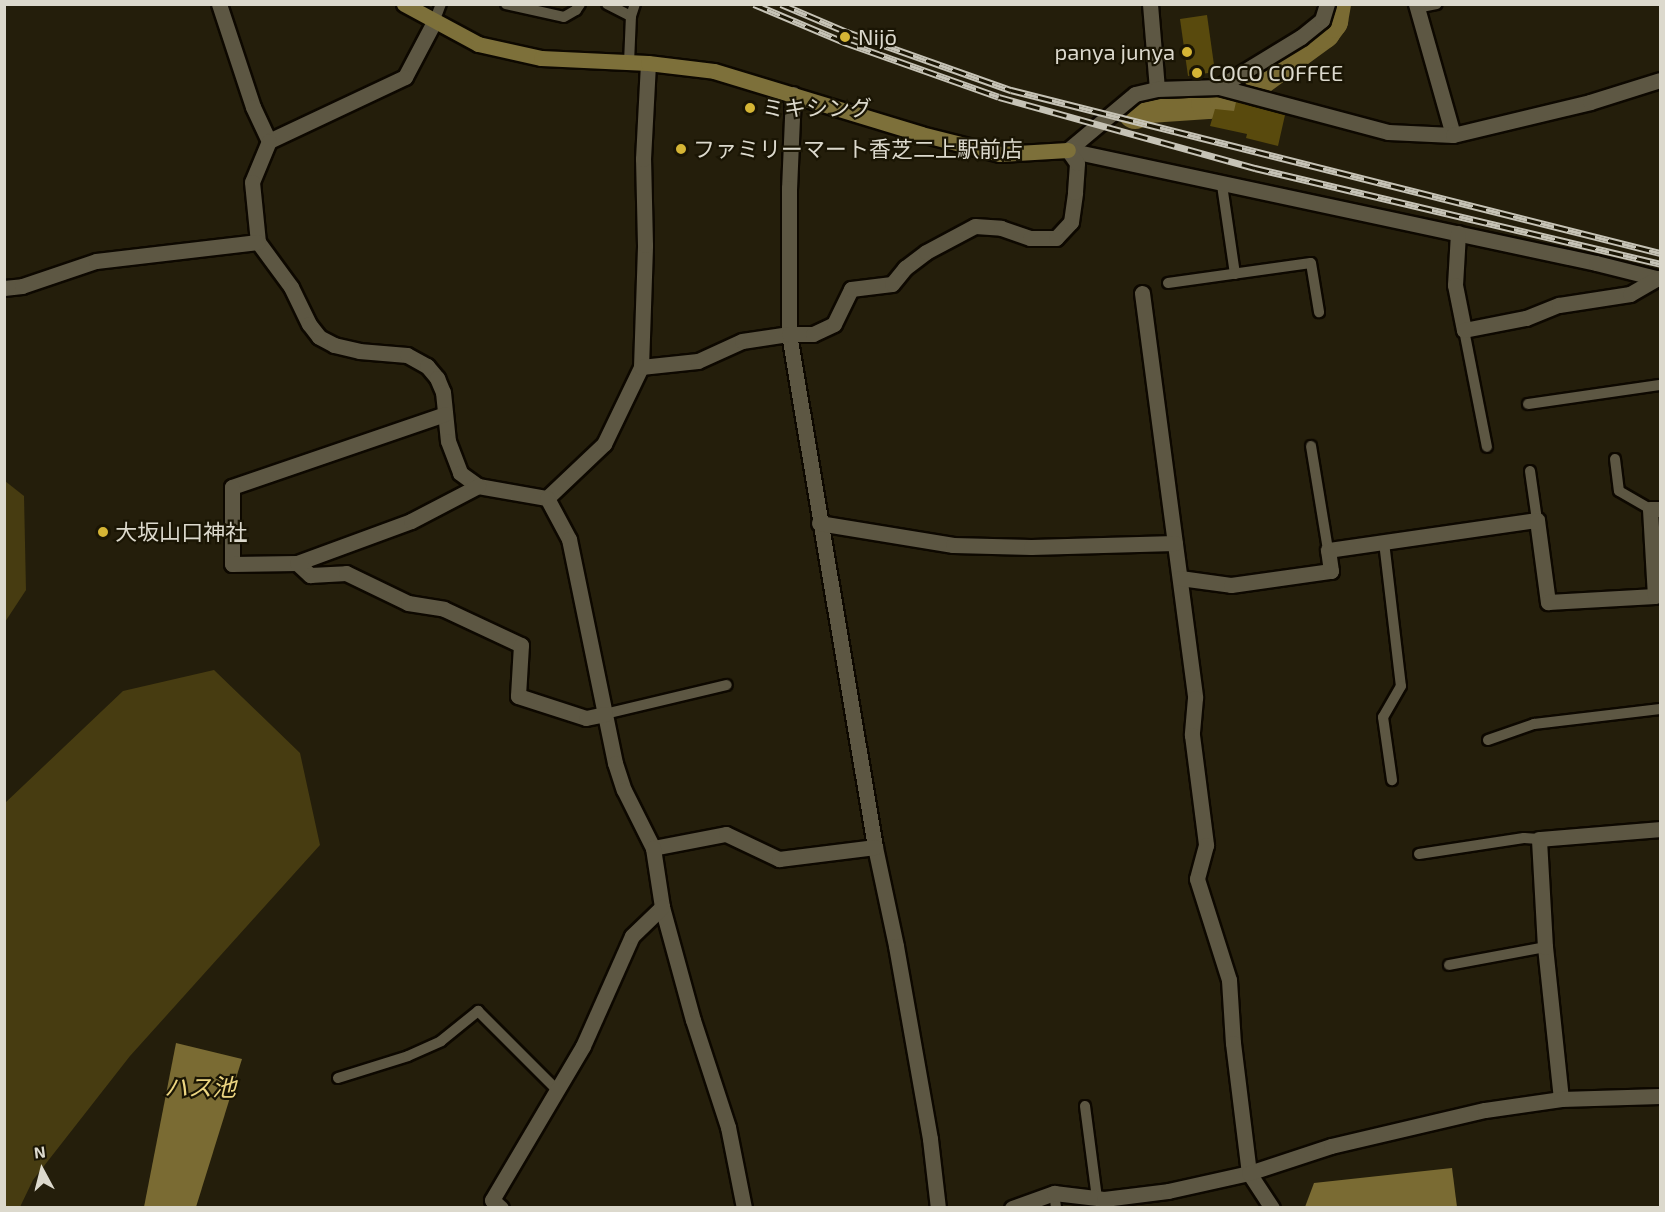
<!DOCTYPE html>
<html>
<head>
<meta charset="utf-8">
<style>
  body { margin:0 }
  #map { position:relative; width:1665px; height:1212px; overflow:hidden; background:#241e0b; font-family:"Exo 2","Noto Sans JP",sans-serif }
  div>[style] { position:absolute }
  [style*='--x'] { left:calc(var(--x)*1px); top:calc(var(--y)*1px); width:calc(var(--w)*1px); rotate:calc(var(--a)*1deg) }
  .green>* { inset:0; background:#473c11 }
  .water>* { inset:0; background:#7a6b33 }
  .river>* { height:34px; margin:-17px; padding:0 17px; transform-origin:17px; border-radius:17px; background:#7a6b33 }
  .building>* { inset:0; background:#594a0d }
  .roads { filter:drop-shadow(2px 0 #0d0800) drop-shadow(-2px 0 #0d0800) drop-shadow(0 2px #0d0800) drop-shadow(0 -2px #0d0800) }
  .lane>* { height:10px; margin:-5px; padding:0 5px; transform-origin:5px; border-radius:5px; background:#5d5743 }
  .street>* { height:15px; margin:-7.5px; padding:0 7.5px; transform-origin:7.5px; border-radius:7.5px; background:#5d5743 }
  .secondary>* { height:15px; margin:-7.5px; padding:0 7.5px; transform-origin:7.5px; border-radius:7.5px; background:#7d703a }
  .rail>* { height:7px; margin-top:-3.5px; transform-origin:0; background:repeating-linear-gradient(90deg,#1a1504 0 14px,#c6c3b6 0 28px); box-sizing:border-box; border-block:2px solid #c6c3b6 }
  .dots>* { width:16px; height:16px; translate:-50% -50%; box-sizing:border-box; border:3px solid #1a1504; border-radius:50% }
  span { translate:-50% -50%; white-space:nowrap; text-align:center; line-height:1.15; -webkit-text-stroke:4.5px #1a1504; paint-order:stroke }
  .poi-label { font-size:22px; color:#dcd9cd }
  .left { translate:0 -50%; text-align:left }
  .right { translate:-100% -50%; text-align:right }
  .water-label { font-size:24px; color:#edd682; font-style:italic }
  .frame { position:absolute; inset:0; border:6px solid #dcd9cd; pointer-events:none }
  .north { position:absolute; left:12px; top:1140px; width:60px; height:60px; -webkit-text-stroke:4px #1a1504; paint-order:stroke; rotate:353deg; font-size:16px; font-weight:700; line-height:24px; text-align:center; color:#dcd9cd }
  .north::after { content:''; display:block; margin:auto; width:21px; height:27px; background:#dcd9cd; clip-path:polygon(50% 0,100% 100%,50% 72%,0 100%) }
</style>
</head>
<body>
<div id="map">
  <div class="green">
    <i style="clip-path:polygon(5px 481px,24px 496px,26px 590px,5px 622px)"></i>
    <i style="clip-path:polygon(214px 670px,300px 753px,320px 845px,130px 1056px,33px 1180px,20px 1207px,5px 1207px,5px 803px,123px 691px)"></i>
  </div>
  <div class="water">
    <i style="clip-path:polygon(176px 1043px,242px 1059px,196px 1207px,144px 1207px)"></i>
    <i style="clip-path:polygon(1452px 1168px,1457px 1207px,1305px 1207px,1314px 1183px)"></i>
  </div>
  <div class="river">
    <i style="--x:1135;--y:112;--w:15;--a:-23"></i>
    <i style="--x:1149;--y:106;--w:59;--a:-3.9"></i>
    <i style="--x:1208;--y:102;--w:19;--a:-12"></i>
    <i style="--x:1227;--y:98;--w:25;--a:-29"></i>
    <i style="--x:1249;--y:86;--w:92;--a:-36.1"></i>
    <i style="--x:1323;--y:32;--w:14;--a:-54"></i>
    <i style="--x:1331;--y:21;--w:17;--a:-80"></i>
  </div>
  <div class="building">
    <i style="clip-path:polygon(1207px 15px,1215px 72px,1188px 76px,1180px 19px)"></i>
    <i style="clip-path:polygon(1236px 102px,1285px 115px,1278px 146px,1246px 138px,1247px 134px,1210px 126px,1215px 109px,1234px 111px)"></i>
  </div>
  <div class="roads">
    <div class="lane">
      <i style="--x:506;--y:4;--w:59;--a:12.6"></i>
      <i style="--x:564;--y:17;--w:14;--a:-30"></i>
      <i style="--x:576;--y:10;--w:7;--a:-56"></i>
      <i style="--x:607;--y:4;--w:27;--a:27"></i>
      <i style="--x:1416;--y:8;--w:21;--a:-11"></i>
      <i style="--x:434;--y:22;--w:19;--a:-69"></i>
      <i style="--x:629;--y:63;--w:47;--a:-87.6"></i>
      <i style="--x:631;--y:16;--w:13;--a:-72"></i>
      <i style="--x:1222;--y:185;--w:90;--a:81.7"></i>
      <i style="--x:1168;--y:283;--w:144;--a:-8"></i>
      <i style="--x:1311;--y:263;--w:50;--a:80.7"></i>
      <i style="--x:1464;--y:330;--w:119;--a:78.9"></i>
      <i style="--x:1528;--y:404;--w:133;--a:-8.2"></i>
      <i style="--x:1311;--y:446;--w:105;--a:80.7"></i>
      <i style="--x:1615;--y:459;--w:32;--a:83"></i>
      <i style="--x:1619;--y:491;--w:36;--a:30"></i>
      <i style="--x:1530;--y:471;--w:49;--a:81.9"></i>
      <i style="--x:1384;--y:542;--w:145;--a:83.3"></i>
      <i style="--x:1401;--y:686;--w:36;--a:120"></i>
      <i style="--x:1383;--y:717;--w:64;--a:81.9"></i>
      <i style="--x:605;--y:714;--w:125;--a:-13.4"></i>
      <i style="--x:1488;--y:740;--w:49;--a:-19.2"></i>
      <i style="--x:1534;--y:724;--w:127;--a:-6.8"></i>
      <i style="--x:1419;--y:854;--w:106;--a:-8.7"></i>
      <i style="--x:1524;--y:838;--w:15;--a:4"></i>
      <i style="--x:1449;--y:965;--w:98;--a:-10.6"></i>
      <i style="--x:338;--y:1078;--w:73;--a:-17.4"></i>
      <i style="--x:408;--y:1056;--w:36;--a:-24"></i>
      <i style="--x:441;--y:1041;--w:48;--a:-39"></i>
      <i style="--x:478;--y:1011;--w:110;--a:45"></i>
      <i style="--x:1085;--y:1106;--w:93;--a:82.6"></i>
      <i style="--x:1054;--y:1193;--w:15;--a:82"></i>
    </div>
    <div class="street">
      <i style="--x:219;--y:4;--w:108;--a:71.7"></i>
      <i style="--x:253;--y:107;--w:38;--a:65"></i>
      <i style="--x:1150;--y:4;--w:85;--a:85.3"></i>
      <i style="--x:1416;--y:4;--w:136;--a:74.2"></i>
      <i style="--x:434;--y:22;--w:62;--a:117.8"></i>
      <i style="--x:405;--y:77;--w:150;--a:154.8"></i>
      <i style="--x:269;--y:141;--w:44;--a:112.5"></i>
      <i style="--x:252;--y:182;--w:60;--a:84.3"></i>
      <i style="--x:258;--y:242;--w:56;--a:53.7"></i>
      <i style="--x:291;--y:287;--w:41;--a:64.1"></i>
      <i style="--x:309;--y:324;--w:16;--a:52"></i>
      <i style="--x:319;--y:337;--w:17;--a:28"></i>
      <i style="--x:334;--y:345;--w:26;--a:13"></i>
      <i style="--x:359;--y:351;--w:48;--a:4.8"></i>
      <i style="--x:407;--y:355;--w:23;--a:29"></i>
      <i style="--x:427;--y:366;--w:16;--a:50"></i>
      <i style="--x:437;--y:378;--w:15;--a:67"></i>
      <i style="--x:443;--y:392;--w:49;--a:84.2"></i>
      <i style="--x:448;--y:441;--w:34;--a:69"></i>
      <i style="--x:460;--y:473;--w:22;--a:36"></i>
      <i style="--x:478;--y:486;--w:70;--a:9.9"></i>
      <i style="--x:547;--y:498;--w:79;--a:-43.5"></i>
      <i style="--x:604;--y:444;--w:85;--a:-64.3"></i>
      <i style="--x:641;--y:367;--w:122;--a:-88.1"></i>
      <i style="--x:645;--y:245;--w:86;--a:-91.3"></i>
      <i style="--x:643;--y:159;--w:96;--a:-87"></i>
      <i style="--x:1219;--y:87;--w:96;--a:-31.4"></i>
      <i style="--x:1301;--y:37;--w:27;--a:-39"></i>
      <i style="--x:1322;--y:20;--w:17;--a:-73"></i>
      <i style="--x:793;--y:94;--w:94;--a:92.4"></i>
      <i style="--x:789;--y:188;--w:146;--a:90"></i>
      <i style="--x:789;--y:334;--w:520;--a:80.48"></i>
      <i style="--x:875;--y:847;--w:101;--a:78"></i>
      <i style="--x:896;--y:946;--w:196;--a:80"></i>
      <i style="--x:930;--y:1139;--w:69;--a:83.4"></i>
      <i style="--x:1068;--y:150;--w:87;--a:-39.9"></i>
      <i style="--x:1135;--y:94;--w:23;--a:-13"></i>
      <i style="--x:1157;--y:89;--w:62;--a:-1.8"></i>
      <i style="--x:1219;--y:87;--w:175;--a:14.9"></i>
      <i style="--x:1388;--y:132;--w:65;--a:2.6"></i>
      <i style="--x:1453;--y:135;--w:141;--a:-13.5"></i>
      <i style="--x:1590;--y:102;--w:73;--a:-17.4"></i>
      <i style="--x:1068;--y:150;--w:540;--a:12.08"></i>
      <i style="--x:1596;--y:263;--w:66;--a:14"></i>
      <i style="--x:1458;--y:233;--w:52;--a:93.3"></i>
      <i style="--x:1455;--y:285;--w:46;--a:78.7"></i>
      <i style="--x:1464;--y:330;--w:63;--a:-11"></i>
      <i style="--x:1526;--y:318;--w:35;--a:-22"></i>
      <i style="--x:1559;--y:305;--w:72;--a:-8.8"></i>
      <i style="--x:1630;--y:294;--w:32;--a:-30"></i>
      <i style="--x:4;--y:288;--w:18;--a:-6"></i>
      <i style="--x:22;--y:286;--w:78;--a:-18.7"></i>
      <i style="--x:96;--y:261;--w:163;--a:-6.7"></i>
      <i style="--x:1142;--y:293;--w:408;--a:82.5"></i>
      <i style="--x:1195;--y:698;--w:37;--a:95"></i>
      <i style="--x:1192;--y:735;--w:111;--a:82.7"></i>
      <i style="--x:1206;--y:845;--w:35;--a:105"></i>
      <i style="--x:1197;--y:879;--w:106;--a:72.4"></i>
      <i style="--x:1229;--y:980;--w:63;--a:86.4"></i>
      <i style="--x:1233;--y:1043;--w:131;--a:83"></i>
      <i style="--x:1249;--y:1173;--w:42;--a:56.7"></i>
      <i style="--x:641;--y:367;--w:57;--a:-6"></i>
      <i style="--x:698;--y:361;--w:48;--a:-24.4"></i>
      <i style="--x:742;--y:341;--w:48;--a:-8.5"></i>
      <i style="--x:789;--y:334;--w:24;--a:0"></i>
      <i style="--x:813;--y:334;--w:23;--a:-25"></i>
      <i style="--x:834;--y:324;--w:39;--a:-64"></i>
      <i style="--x:851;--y:289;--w:41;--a:-7"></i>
      <i style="--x:892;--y:284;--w:21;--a:-51"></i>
      <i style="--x:905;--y:268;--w:26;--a:-37"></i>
      <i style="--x:926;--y:252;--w:55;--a:-28"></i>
      <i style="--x:975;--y:226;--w:26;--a:4"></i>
      <i style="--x:1001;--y:228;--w:31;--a:19"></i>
      <i style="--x:1030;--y:238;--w:26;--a:0"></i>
      <i style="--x:1056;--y:238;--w:22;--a:-47"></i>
      <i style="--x:1071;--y:222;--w:30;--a:-82"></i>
      <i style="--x:1075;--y:192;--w:29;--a:-86"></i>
      <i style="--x:1077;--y:163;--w:16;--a:-125"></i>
      <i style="--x:445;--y:414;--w:225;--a:161.1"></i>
      <i style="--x:232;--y:487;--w:77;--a:90"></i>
      <i style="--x:232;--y:564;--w:65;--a:-0.9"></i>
      <i style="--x:297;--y:563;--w:121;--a:-20.2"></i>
      <i style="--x:411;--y:521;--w:76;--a:-27.6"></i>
      <i style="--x:547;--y:498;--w:47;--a:61.8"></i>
      <i style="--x:569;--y:539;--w:229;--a:78.4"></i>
      <i style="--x:615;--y:763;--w:28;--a:72"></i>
      <i style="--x:624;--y:790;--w:65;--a:63.4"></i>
      <i style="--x:653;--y:848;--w:74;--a:-10.9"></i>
      <i style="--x:726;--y:834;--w:59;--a:25.3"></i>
      <i style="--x:779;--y:859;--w:97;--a:-7.1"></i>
      <i style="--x:819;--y:523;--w:136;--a:9.3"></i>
      <i style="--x:953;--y:545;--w:78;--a:1.5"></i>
      <i style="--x:1031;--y:547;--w:144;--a:-1.6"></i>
      <i style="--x:297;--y:563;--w:18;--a:43"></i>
      <i style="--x:310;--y:575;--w:36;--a:-3"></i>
      <i style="--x:346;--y:573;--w:69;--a:25.8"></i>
      <i style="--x:408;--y:603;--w:36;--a:9"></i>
      <i style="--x:444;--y:609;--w:85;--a:25.1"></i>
      <i style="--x:521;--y:645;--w:51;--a:93.4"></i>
      <i style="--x:518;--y:696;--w:71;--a:17.9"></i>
      <i style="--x:586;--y:718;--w:19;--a:-12"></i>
      <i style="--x:1180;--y:578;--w:51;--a:7.8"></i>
      <i style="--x:1231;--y:585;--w:101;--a:-8"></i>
      <i style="--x:1331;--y:571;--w:21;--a:-98"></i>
      <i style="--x:1328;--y:550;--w:211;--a:-8.2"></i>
      <i style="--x:1537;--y:520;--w:83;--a:82.4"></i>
      <i style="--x:1548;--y:602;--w:107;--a:-3.2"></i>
      <i style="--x:1655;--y:596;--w:87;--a:-93.3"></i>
      <i style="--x:1650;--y:509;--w:10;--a:0"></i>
      <i style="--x:653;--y:848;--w:60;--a:81.3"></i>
      <i style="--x:662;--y:907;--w:117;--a:74.7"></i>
      <i style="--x:693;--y:1020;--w:113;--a:71.9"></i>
      <i style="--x:728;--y:1127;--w:83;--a:78.8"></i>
      <i style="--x:1561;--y:1099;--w:153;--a:-96"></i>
      <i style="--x:1545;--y:947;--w:108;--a:-93.2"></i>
      <i style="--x:1539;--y:839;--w:121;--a:-4.7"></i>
      <i style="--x:501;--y:1208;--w:12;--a:-138"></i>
      <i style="--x:492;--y:1200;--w:179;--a:-59.4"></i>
      <i style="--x:583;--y:1046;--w:120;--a:-66"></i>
      <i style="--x:632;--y:936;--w:42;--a:-44"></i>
      <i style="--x:1012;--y:1208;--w:45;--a:-19.7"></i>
      <i style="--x:1054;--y:1193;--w:50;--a:6.8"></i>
      <i style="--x:1104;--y:1199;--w:64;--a:-7.1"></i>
      <i style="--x:1168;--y:1191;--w:83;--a:-12.5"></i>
      <i style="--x:1249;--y:1173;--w:86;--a:-18.2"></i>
      <i style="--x:1331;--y:1146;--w:158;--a:-13.2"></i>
      <i style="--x:1485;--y:1110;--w:77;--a:-8.2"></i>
      <i style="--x:1561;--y:1099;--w:99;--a:-1.7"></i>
    </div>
    <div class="secondary">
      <i style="--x:404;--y:4;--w:84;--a:28.4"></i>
      <i style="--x:478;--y:44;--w:65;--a:12.5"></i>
      <i style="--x:541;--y:58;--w:107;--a:2.7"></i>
      <i style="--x:648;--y:63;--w:66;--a:6.9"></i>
      <i style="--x:714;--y:71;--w:216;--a:16.9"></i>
      <i style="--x:921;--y:134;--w:81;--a:14.2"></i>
      <i style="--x:1000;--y:154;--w:68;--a:-3.4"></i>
    </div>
  </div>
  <div class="rail">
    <i style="--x:754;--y:4;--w:98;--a:22.9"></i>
    <i style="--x:844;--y:42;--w:164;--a:19.5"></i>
    <i style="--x:999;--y:97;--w:266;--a:15.5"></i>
    <i style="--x:1255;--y:168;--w:416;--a:13.3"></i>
    <i style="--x:781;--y:4;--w:72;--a:23"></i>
    <i style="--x:847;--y:32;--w:174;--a:19.5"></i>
    <i style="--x:1011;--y:90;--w:669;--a:14.1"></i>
  </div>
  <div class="dots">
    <i style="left:845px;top:37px;background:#d5b535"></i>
    <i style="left:1187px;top:52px;background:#d5b535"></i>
    <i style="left:1197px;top:73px;background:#d5b535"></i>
    <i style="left:750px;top:108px;background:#d5b535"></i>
    <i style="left:681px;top:149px;background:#d5b535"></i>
    <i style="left:103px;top:532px;background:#d5b535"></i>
  </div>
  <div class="poi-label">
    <span class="left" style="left:858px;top:37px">Nijō</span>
    <span class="right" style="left:1175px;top:52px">panya junya</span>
    <span class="left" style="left:1209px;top:73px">COCO COFFEE</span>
    <span class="left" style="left:762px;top:108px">ミキシング</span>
    <span class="left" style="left:693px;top:149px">ファミリーマート香芝二上駅前店</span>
    <span class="left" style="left:115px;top:532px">大坂山口神社</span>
  </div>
  <div class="water-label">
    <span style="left:200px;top:1087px">ハス池</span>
  </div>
  <div class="frame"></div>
  <div class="north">N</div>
</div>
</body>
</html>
